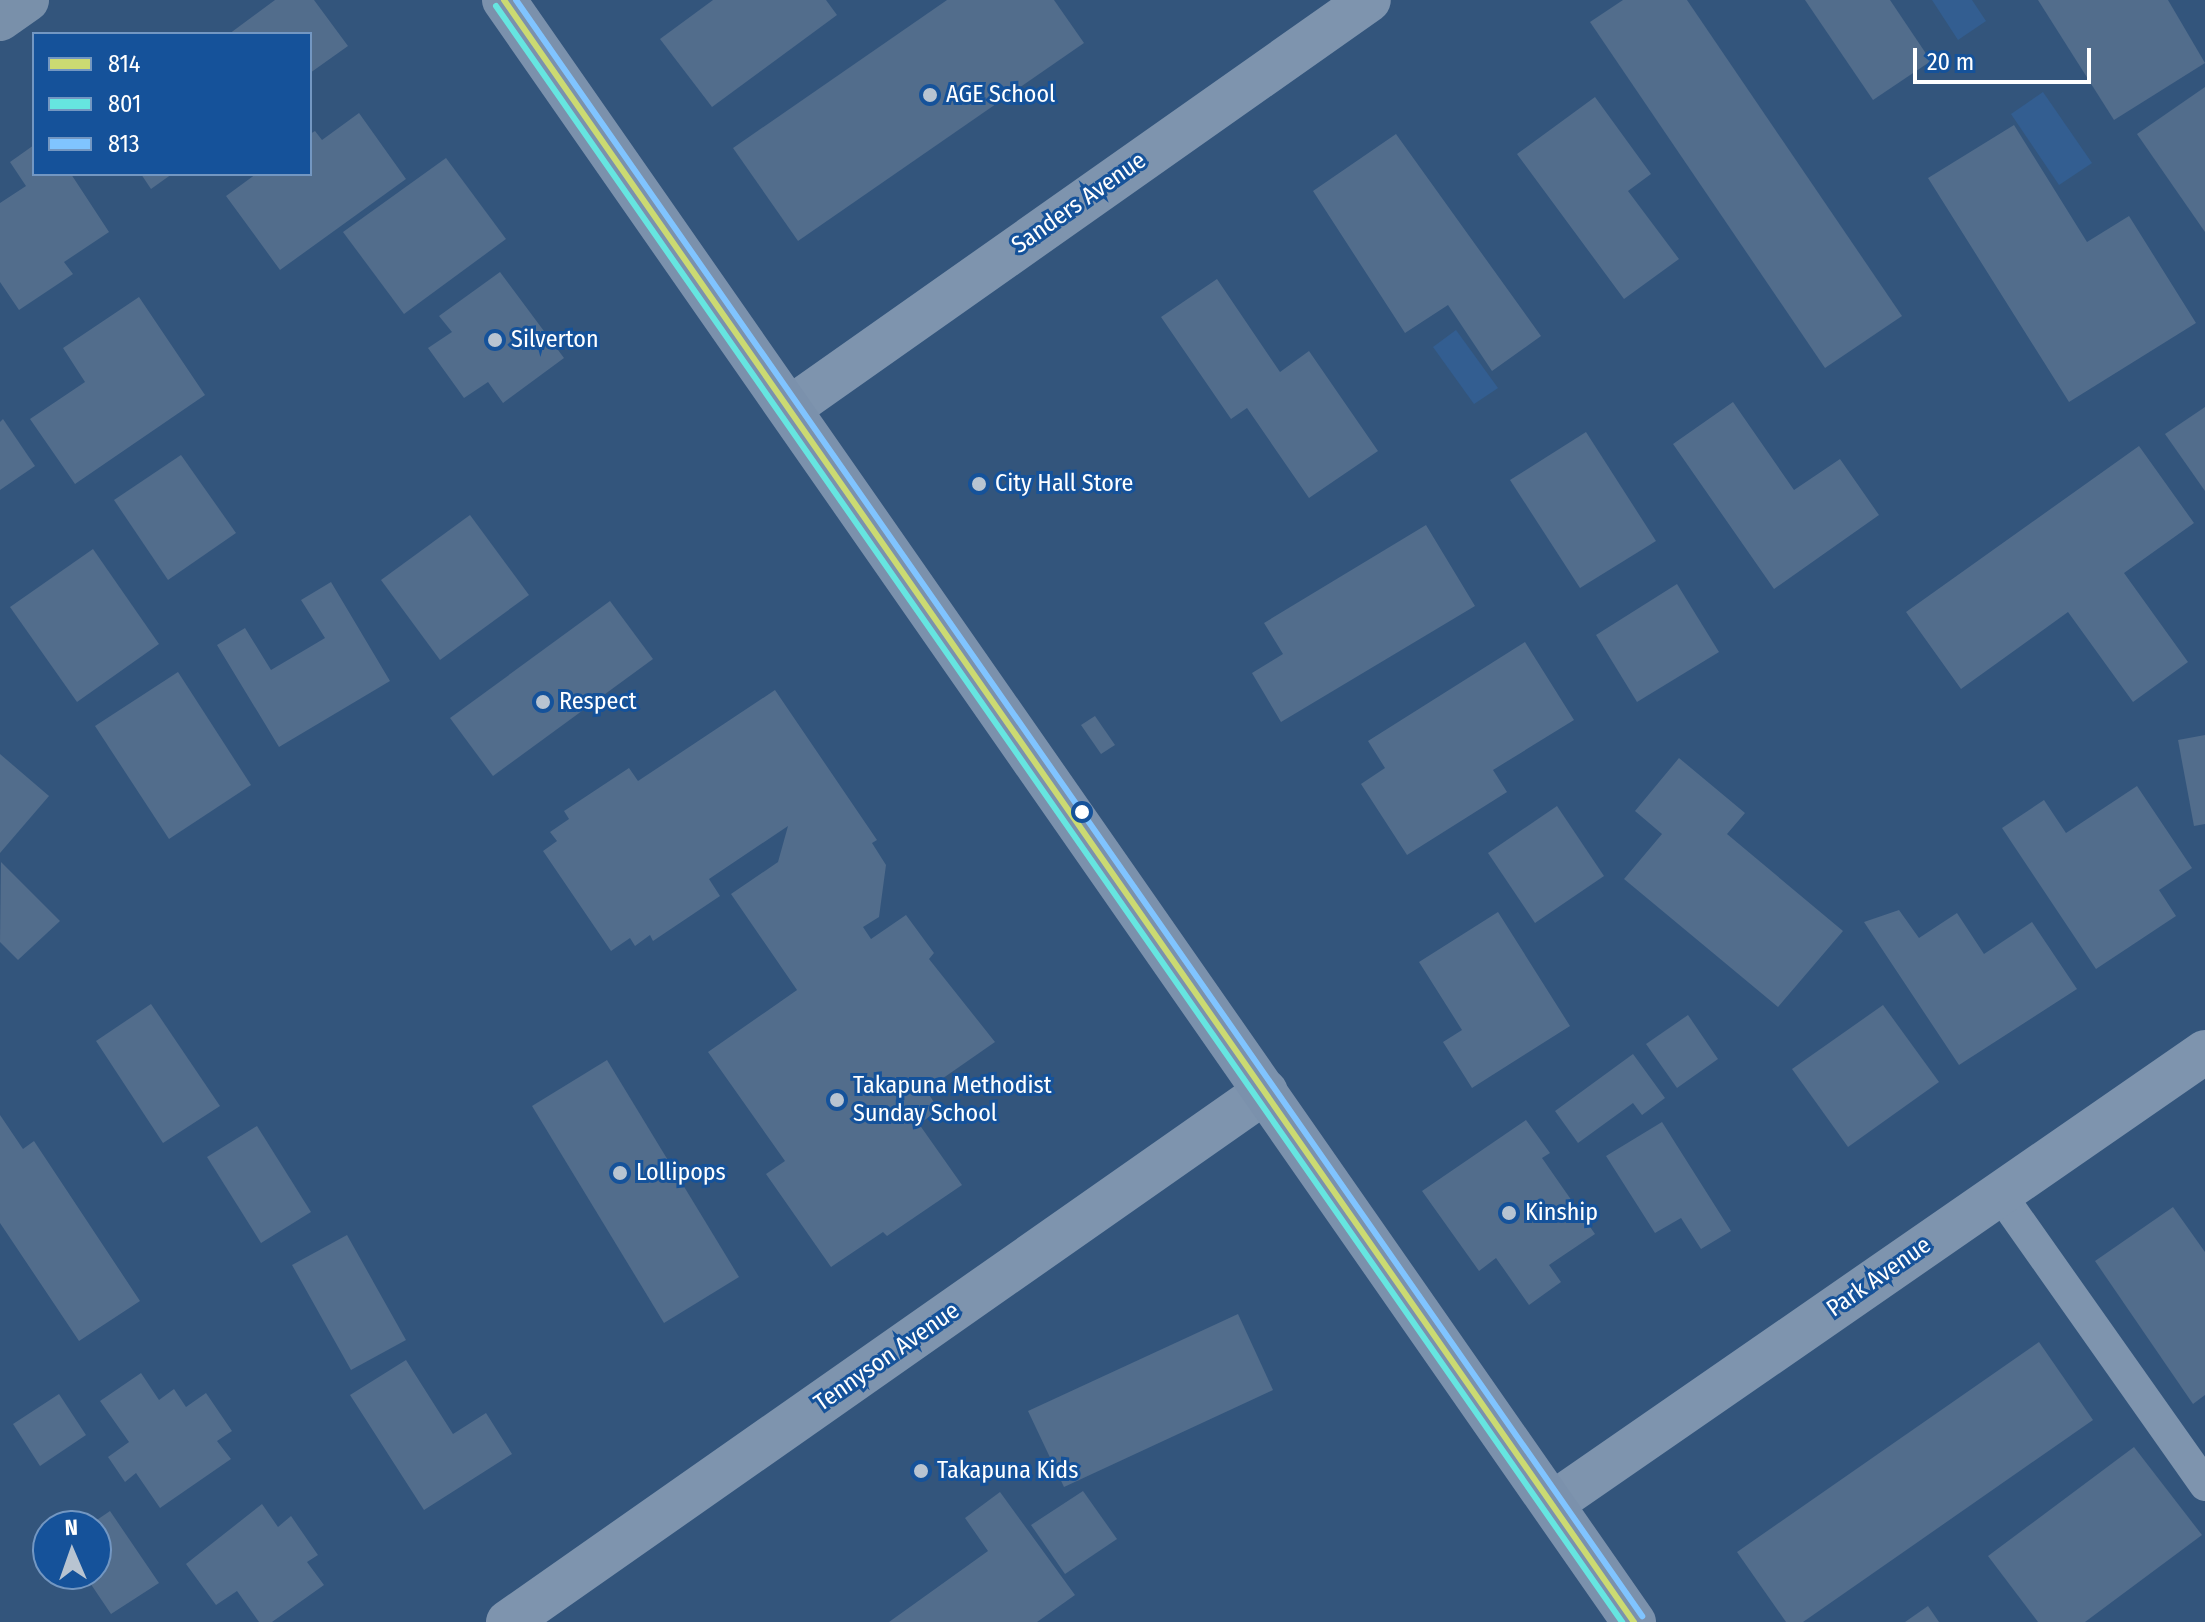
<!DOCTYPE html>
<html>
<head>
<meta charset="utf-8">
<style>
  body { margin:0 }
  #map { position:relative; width:2205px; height:1622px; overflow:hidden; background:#33557c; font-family:"Fira Sans Condensed",sans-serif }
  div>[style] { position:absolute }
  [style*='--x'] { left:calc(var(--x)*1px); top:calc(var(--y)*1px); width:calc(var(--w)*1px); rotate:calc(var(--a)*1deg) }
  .water>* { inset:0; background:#335e91 }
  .building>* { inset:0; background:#526d8c }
  .service>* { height:32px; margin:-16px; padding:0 16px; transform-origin:16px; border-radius:16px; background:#7e94ae }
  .minor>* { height:44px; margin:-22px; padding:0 22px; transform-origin:22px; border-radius:22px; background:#7e94ae }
  .secondary>* { height:44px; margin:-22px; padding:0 22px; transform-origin:22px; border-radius:22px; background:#7990aa }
  .primary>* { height:44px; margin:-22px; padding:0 22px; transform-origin:22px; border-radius:22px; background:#7b91ac }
  .bus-1>* { height:6px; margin:-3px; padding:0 3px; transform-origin:3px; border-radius:3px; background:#cbda72 }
  .bus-2>* { height:6px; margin:-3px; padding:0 3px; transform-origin:3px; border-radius:3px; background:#66e5e0 }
  .bus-3>* { height:6px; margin:-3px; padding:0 3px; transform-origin:3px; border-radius:3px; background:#80c4ff }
  .dots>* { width:22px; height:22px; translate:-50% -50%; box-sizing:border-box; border:4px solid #15529a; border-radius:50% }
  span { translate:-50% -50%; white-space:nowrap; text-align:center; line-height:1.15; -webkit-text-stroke:6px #15529a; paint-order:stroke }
  .poi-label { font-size:24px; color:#fff }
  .left { translate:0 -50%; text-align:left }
  .street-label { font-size:24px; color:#fff }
  .legend { position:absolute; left:32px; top:32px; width:280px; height:144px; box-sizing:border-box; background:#15529a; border:2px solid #7397c2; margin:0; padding:10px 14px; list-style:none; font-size:24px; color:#fff }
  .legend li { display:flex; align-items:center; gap:16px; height:40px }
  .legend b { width:40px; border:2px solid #7397c2 }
  .north { position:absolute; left:32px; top:1510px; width:80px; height:80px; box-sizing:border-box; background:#15529a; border:2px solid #7397c2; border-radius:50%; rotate:358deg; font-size:22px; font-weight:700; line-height:32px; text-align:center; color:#fff }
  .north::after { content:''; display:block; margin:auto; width:28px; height:36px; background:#b8c4d1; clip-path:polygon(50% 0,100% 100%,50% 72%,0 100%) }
  .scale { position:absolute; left:1913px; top:48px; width:178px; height:36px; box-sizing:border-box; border:4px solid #fff; border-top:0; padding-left:10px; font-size:24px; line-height:28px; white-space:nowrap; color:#fff; -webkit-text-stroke:6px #15529a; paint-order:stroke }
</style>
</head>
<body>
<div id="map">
  <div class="water">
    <i style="clip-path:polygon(1932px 0,1972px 0,1986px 21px,1958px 40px)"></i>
    <i style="clip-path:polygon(2043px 92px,2092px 163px,2059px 185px,2011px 114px)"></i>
    <i style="clip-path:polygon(1456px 330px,1498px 388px,1474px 404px,1433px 347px)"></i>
  </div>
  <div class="building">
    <i style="clip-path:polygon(275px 0,314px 0,348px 46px,310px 73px,310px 34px,229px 34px)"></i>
    <i style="clip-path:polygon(713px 0,826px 0,837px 15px,712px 107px,660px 39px)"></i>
    <i style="clip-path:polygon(947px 0,1054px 0,1084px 43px,798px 241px,733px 148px)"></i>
    <i style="clip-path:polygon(1623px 0,1687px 0,1902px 316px,1825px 368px,1590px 22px)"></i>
    <i style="clip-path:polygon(1805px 0,1890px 0,1931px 61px,1873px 100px)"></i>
    <i style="clip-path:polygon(2038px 0,2168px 0,2205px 63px,2114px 120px)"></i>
    <i style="clip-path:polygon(2205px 87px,2205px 232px,2137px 134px)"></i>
    <i style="clip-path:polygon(1595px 97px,1651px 174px,1628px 191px,1679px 259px,1624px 299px,1517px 154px)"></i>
    <i style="clip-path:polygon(359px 113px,406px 179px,280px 270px,226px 196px,256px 174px,310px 174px,310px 134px,315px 131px,322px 140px)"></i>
    <i style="clip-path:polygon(2014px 125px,2087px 242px,2129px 216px,2196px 323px,2069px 402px,1928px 178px)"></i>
    <i style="clip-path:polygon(1396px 134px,1541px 336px,1492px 371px,1448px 305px,1405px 333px,1313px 191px)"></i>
    <i style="clip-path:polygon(34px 145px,34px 174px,71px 174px,109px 232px,64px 262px,73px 274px,19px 310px,0 282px,0 203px,26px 186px,10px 162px)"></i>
    <i style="clip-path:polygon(446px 158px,506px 239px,404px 314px,343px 232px)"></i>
    <i style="clip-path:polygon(141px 174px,172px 174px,151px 189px)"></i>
    <i style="clip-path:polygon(500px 272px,564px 358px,503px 403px,488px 382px,464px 398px,428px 348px,452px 332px,439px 316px)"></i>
    <i style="clip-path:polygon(1217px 279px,1280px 372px,1309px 351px,1378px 451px,1309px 498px,1247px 408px,1231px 419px,1161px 317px)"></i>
    <i style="clip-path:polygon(139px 297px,205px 395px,75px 484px,30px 419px,85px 382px,63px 348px)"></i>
    <i style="clip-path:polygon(1733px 402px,1794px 490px,1840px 459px,1879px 515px,1774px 589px,1673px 444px)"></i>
    <i style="clip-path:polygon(2205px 407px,2205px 491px,2165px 434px)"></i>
    <i style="clip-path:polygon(3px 419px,35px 466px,0 490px,0 422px)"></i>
    <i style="clip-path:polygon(1586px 432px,1656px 541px,1580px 588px,1510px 480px)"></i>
    <i style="clip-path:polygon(2139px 446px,2194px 523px,2124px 573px,2188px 662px,2133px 702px,2068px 612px,1961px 689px,1906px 612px)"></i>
    <i style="clip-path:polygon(181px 455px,236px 533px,168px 580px,114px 500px)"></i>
    <i style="clip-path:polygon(470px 515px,529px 595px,440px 660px,381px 580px)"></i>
    <i style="clip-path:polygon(1426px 525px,1475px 606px,1281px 722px,1252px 673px,1283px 654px,1264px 623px)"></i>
    <i style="clip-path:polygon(93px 549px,159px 644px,77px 702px,10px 607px)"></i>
    <i style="clip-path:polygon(331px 582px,390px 681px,279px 747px,217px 645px,245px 628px,271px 670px,325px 638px,301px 600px)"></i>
    <i style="clip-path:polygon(1677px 584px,1719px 652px,1637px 702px,1596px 635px)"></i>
    <i style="clip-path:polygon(610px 601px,653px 659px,493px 776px,450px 718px)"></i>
    <i style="clip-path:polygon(1525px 642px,1574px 720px,1493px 770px,1507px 792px,1407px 855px,1361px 784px,1385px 768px,1368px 741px)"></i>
    <i style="clip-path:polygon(178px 672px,251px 785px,169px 839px,95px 726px)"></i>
    <i style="clip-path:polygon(775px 690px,877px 840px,872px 843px,886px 865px,879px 917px,863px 927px,871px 939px,906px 915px,934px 953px,929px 959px,995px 1042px,926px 1090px,939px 1110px,919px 1124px,962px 1185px,887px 1236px,883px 1232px,831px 1267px,766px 1174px,785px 1161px,708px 1052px,797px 990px,731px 894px,778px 862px,788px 826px,709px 879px,720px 896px,653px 941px,650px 935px,635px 946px,630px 938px,611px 951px,543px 851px,557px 841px,550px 832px,569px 819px,564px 811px,629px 768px,638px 781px)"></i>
    <i style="clip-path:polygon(1095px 716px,1115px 745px,1101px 754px,1081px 725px)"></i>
    <i style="clip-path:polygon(2205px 735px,2205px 824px,2194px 826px,2178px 740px)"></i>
    <i style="clip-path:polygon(0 754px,49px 796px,0 853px)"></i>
    <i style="clip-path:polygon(1679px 758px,1745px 813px,1727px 834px,1843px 931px,1778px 1007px,1624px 879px,1662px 834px,1635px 811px)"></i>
    <i style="clip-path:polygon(2137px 786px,2192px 868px,2159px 890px,2176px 916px,2096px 969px,2002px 828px,2044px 800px,2066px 833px)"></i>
    <i style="clip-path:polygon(1557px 806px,1604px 876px,1535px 923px,1488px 853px)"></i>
    <i style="clip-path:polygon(1px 862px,60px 921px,18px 960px,0 942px)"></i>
    <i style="clip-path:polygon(1899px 910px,1919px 938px,1957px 913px,1984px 954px,2032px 922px,2077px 989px,1959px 1065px,1864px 922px)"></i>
    <i style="clip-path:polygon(1498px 912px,1570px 1026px,1472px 1088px,1443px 1042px,1462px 1030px,1419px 962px)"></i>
    <i style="clip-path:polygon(151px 1004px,220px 1106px,163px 1143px,96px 1041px)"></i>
    <i style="clip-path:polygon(1883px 1005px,1939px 1082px,1848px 1147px,1792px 1069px)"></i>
    <i style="clip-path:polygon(1688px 1015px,1718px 1059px,1677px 1088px,1646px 1044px)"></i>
    <i style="clip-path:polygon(1633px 1054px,1665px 1098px,1642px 1115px,1633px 1103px,1578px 1143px,1555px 1111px)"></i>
    <i style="clip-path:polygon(607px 1060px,739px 1277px,664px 1323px,532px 1106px)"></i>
    <i style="clip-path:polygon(0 1115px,23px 1149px,34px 1141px,140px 1301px,79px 1341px,0 1223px)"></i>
    <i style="clip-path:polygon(1526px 1120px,1550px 1153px,1542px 1158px,1595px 1234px,1549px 1265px,1561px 1282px,1529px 1305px,1496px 1258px,1479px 1271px,1422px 1191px)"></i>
    <i style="clip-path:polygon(1662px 1122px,1731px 1231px,1701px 1249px,1681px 1218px,1655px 1233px,1606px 1156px)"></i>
    <i style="clip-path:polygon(257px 1126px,311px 1212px,261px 1243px,207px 1157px)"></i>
    <i style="clip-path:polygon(2173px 1207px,2205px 1252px,2205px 1395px,2193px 1404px,2095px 1261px)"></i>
    <i style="clip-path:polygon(347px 1235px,406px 1340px,351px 1370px,292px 1265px)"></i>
    <i style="clip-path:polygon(1238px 1314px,1273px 1390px,1064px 1487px,1028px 1411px)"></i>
    <i style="clip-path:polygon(2039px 1342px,2093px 1420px,1803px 1622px,1786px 1622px,1737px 1552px)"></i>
    <i style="clip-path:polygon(406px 1360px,453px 1434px,486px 1413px,512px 1454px,424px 1510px,350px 1395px)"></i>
    <i style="clip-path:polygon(141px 1373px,159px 1400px,174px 1389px,186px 1407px,206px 1393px,232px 1431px,217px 1441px,231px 1459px,160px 1508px,136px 1473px,125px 1482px,108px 1457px,129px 1442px,100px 1401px)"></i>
    <i style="clip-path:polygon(59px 1394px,86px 1435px,40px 1466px,13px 1424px)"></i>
    <i style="clip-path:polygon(2134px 1447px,2202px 1535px,2085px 1622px,2038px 1622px,1988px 1556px)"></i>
    <i style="clip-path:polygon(1083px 1491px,1117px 1539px,1065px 1574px,1031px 1525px)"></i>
    <i style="clip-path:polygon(1000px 1492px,1075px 1595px,1037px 1622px,889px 1622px,988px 1551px,965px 1518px)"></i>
    <i style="clip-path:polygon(262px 1504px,278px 1527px,291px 1516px,318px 1555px,307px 1562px,324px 1585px,272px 1622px,259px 1622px,237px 1591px,216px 1605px,186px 1564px)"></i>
    <i style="clip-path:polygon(110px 1511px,159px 1583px,111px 1614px,84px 1574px,96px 1574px,96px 1526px,88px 1526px)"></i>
    <i style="clip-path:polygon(1928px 1606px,1939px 1622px,1905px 1622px)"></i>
  </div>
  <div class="service">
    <i style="--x:2000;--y:1194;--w:356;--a:54.8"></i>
  </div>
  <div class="minor">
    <i style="--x:790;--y:408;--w:708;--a:-35.17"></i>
    <i style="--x:1553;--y:1503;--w:793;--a:-34.67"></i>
    <i style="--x:508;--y:1622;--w:925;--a:-35.01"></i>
  </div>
  <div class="secondary">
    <i style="--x:0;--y:19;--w:33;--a:-35"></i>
  </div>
  <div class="primary">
    <i style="--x:504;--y:0;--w:1977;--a:55.14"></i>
  </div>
  <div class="bus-1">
    <i style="--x:504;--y:0;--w:1977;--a:55.14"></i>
  </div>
  <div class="bus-2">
    <i style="--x:496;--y:6;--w:1970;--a:55.13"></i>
  </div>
  <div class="bus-3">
    <i style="--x:516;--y:0;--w:1970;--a:55.13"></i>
  </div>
  <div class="dots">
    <i style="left:930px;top:95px;background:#b8c4d1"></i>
    <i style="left:495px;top:340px;background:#b8c4d1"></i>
    <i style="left:979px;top:484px;background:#b8c4d1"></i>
    <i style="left:543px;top:702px;background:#b8c4d1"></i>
    <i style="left:1082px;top:812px;background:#fff"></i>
    <i style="left:837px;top:1100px;background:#b8c4d1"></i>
    <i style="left:620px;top:1173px;background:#b8c4d1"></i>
    <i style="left:1509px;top:1213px;background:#b8c4d1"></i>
    <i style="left:921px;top:1471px;background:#b8c4d1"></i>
  </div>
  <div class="poi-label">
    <span class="left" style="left:946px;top:95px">AGE School</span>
    <span class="left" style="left:511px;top:340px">Silverton</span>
    <span class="left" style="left:995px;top:484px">City Hall Store</span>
    <span class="left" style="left:559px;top:702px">Respect</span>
    <span class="left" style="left:853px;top:1100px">Takapuna Methodist<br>Sunday School</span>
    <span class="left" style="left:636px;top:1173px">Lollipops</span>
    <span class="left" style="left:1525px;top:1213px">Kinship</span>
    <span class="left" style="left:937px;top:1471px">Takapuna Kids</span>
  </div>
  <div class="street-label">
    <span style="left:1079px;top:203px;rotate:-35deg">Sanders Avenue</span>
    <span style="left:1879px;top:1277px;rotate:-35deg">Park Avenue</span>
    <span style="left:887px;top:1357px;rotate:-35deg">Tennyson Avenue</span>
  </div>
  <ul class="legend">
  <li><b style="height:10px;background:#cbda72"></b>814</li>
  <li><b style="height:10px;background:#66e5e0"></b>801</li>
  <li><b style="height:10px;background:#80c4ff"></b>813</li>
  </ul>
  <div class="north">N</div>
  <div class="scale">20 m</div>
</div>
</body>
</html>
